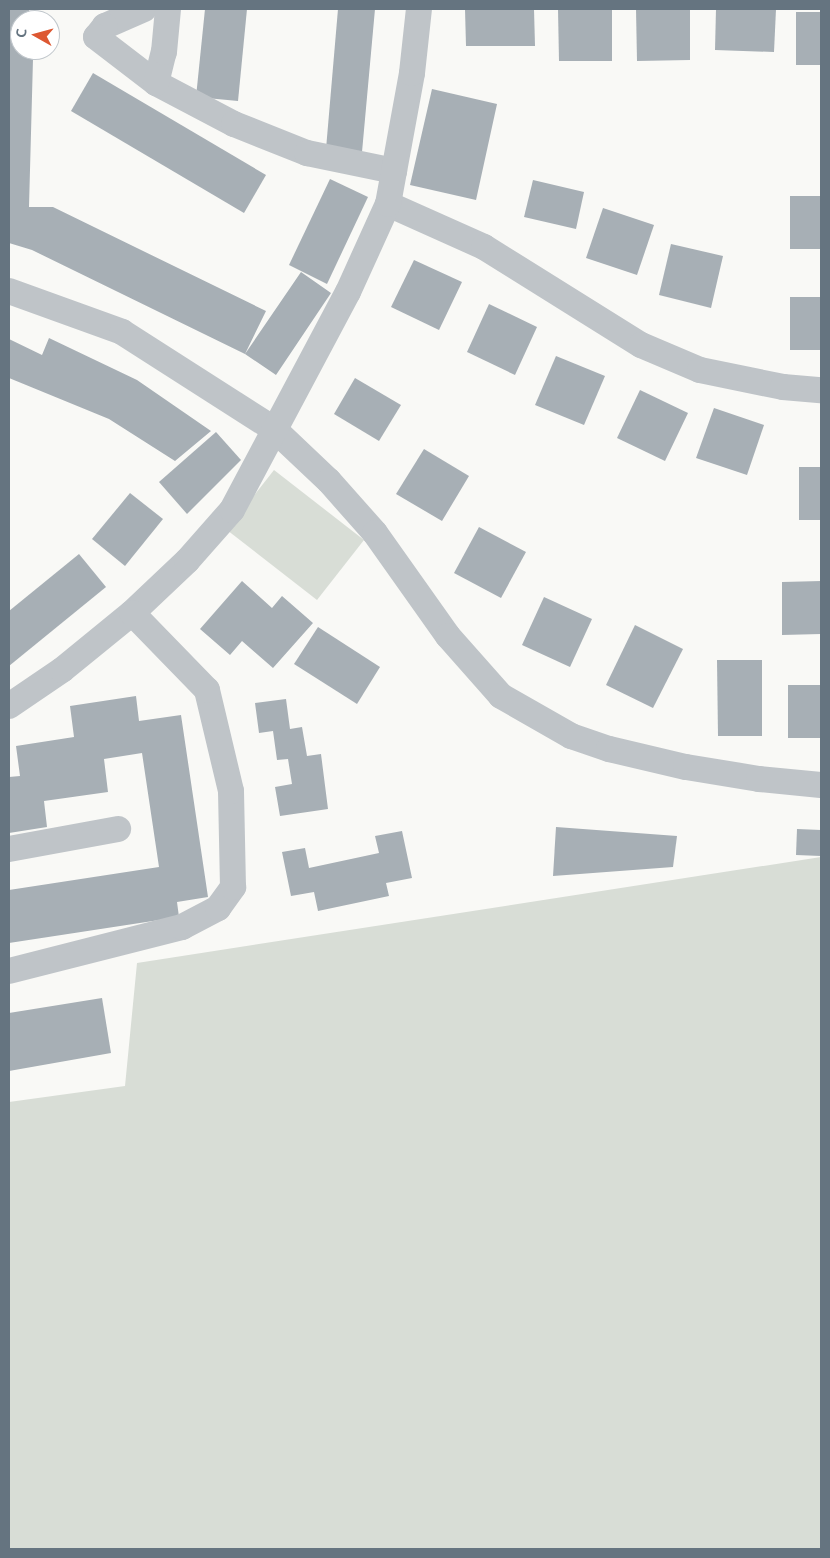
<!DOCTYPE html>
<html>
<head>
<meta charset="utf-8">
<style>
  body { margin:0 }
  #map { position:relative; width:830px; height:1558px; overflow:hidden; background:#f9f9f6; font-family:Ubuntu,sans-serif }
  div>[style] { position:absolute }
  [style*='--x'] { left:calc(var(--x)*1px); top:calc(var(--y)*1px); width:calc(var(--w)*1px); rotate:calc(var(--a)*1deg) }
  .green>* { inset:0; background:#d8ddd6 }
  .building>* { inset:0; background:#a7afb5 }
  .minor>* { height:26px; margin:-13px; padding:0 13px; transform-origin:13px; border-radius:13px; background:#bfc4c8 }
  span { translate:-50% -50%; white-space:nowrap; text-align:center; line-height:1.15; -webkit-text-stroke:5px #fff; paint-order:stroke }
  .frame { position:absolute; inset:0; border:10px solid #657480; pointer-events:none }
  .north { position:absolute; left:10px; top:10px; width:50px; height:50px; box-sizing:border-box; background:#fff; border:1px solid #c1c7cc; border-radius:50%; rotate:277deg; font-size:14px; font-weight:700; line-height:20px; text-align:center; color:#657480 }
  .north::after { content:''; display:block; margin:auto; width:18px; height:22px; background:#dd5832; clip-path:polygon(50% 0,100% 100%,50% 72%,0 100%) }
</style>
</head>
<body>
<div id="map">
  <div class="green">
    <i style="clip-path:polygon(274px 470px,364px 540px,317px 600px,227px 530px)"></i>
    <i style="clip-path:polygon(821px 857px,821px 1549px,9px 1549px,9px 1102px,125px 1086px,137px 963px)"></i>
  </div>
  <div class="building">
    <i style="clip-path:polygon(9px 9px,29px 9px,30px 20px,20px 20px,20px 50px,32px 50px,33px 59px,29px 207px,53px 207px,266px 311px,245px 354px,301px 272px,331px 293px,276px 375px,245px 354px,32px 250px,9px 243px)"></i>
    <i style="clip-path:polygon(205px 9px,247px 9px,238px 101px,196px 97px)"></i>
    <i style="clip-path:polygon(338px 9px,375px 9px,362px 152px,326px 149px)"></i>
    <i style="clip-path:polygon(465px 9px,534px 9px,535px 46px,466px 46px)"></i>
    <i style="clip-path:polygon(558px 9px,612px 9px,612px 61px,559px 61px)"></i>
    <i style="clip-path:polygon(636px 9px,690px 9px,690px 60px,637px 61px)"></i>
    <i style="clip-path:polygon(716px 9px,776px 9px,774px 52px,715px 50px)"></i>
    <i style="clip-path:polygon(796px 12px,821px 12px,821px 65px,796px 65px)"></i>
    <i style="clip-path:polygon(93px 73px,266px 175px,244px 213px,71px 111px)"></i>
    <i style="clip-path:polygon(432px 89px,497px 104px,476px 200px,410px 185px)"></i>
    <i style="clip-path:polygon(330px 179px,368px 197px,327px 284px,289px 265px)"></i>
    <i style="clip-path:polygon(533px 180px,584px 192px,576px 229px,524px 217px)"></i>
    <i style="clip-path:polygon(790px 196px,821px 196px,821px 249px,790px 249px)"></i>
    <i style="clip-path:polygon(603px 208px,654px 225px,637px 275px,586px 258px)"></i>
    <i style="clip-path:polygon(671px 244px,723px 256px,711px 308px,659px 295px)"></i>
    <i style="clip-path:polygon(414px 260px,462px 282px,439px 330px,391px 307px)"></i>
    <i style="clip-path:polygon(790px 297px,821px 297px,821px 350px,790px 350px)"></i>
    <i style="clip-path:polygon(489px 304px,537px 327px,515px 375px,467px 352px)"></i>
    <i style="clip-path:polygon(49px 338px,137px 380px,211px 431px,175px 461px,109px 419px,9px 378px,9px 339px,42px 355px)"></i>
    <i style="clip-path:polygon(556px 356px,605px 376px,584px 425px,535px 405px)"></i>
    <i style="clip-path:polygon(355px 378px,401px 405px,379px 441px,334px 414px)"></i>
    <i style="clip-path:polygon(640px 390px,688px 413px,665px 461px,617px 438px)"></i>
    <i style="clip-path:polygon(714px 408px,764px 425px,747px 475px,696px 458px)"></i>
    <i style="clip-path:polygon(216px 432px,241px 460px,187px 514px,159px 482px)"></i>
    <i style="clip-path:polygon(424px 449px,469px 476px,442px 521px,396px 494px)"></i>
    <i style="clip-path:polygon(799px 467px,821px 467px,821px 520px,799px 520px)"></i>
    <i style="clip-path:polygon(130px 493px,163px 519px,125px 566px,92px 539px)"></i>
    <i style="clip-path:polygon(479px 527px,526px 552px,501px 598px,454px 573px)"></i>
    <i style="clip-path:polygon(79px 554px,106px 587px,9px 666px,9px 611px)"></i>
    <i style="clip-path:polygon(242px 581px,272px 608px,282px 596px,313px 623px,273px 668px,242px 641px,230px 655px,200px 629px)"></i>
    <i style="clip-path:polygon(821px 581px,821px 634px,782px 635px,782px 582px)"></i>
    <i style="clip-path:polygon(544px 597px,592px 619px,570px 667px,522px 645px)"></i>
    <i style="clip-path:polygon(635px 625px,683px 649px,653px 708px,606px 685px)"></i>
    <i style="clip-path:polygon(318px 627px,380px 667px,357px 704px,294px 664px)"></i>
    <i style="clip-path:polygon(717px 660px,762px 660px,762px 736px,718px 736px)"></i>
    <i style="clip-path:polygon(788px 685px,821px 685px,821px 738px,788px 738px)"></i>
    <i style="clip-path:polygon(136px 696px,139px 721px,181px 715px,208px 897px,177px 902px,179px 917px,9px 943px,9px 890px,159px 867px,142px 753px,104px 759px,108px 792px,44px 801px,47px 827px,9px 833px,9px 777px,20px 776px,16px 746px,74px 737px,70px 706px)"></i>
    <i style="clip-path:polygon(286px 699px,290px 729px,302px 727px,307px 756px,321px 754px,328px 809px,280px 816px,275px 787px,292px 784px,288px 759px,277px 760px,273px 731px,259px 733px,255px 703px)"></i>
    <i style="clip-path:polygon(556px 827px,677px 836px,673px 867px,553px 876px)"></i>
    <i style="clip-path:polygon(797px 829px,821px 830px,821px 856px,796px 855px)"></i>
    <i style="clip-path:polygon(402px 831px,412px 878px,386px 883px,389px 896px,318px 911px,314px 892px,291px 896px,282px 852px,305px 848px,309px 868px,379px 853px,375px 836px)"></i>
    <i style="clip-path:polygon(102px 998px,111px 1053px,9px 1071px,9px 1013px)"></i>
  </div>
  <div class="minor">
    <i style="--x:144;--y:9;--w:43;--a:156.4"></i>
    <i style="--x:105;--y:26;--w:14;--a:129"></i>
    <i style="--x:96;--y:37;--w:76;--a:37.5"></i>
    <i style="--x:156;--y:83;--w:88;--a:27.7"></i>
    <i style="--x:234;--y:124;--w:79;--a:21.7"></i>
    <i style="--x:307;--y:153;--w:89;--a:11.7"></i>
    <i style="--x:156;--y:83;--w:32;--a:-76"></i>
    <i style="--x:164;--y:52;--w:43;--a:-84.7"></i>
    <i style="--x:388;--y:204;--w:105;--a:24.1"></i>
    <i style="--x:484;--y:247;--w:185;--a:32"></i>
    <i style="--x:641;--y:345;--w:64;--a:23"></i>
    <i style="--x:700;--y:370;--w:85;--a:11.6"></i>
    <i style="--x:783;--y:387;--w:38;--a:5"></i>
    <i style="--x:9;--y:291;--w:120;--a:19.9"></i>
    <i style="--x:122;--y:332;--w:182;--a:32.6"></i>
    <i style="--x:275;--y:430;--w:74;--a:43.4"></i>
    <i style="--x:329;--y:481;--w:69;--a:48.5"></i>
    <i style="--x:375;--y:533;--w:126;--a:54.7"></i>
    <i style="--x:448;--y:636;--w:80;--a:48.5"></i>
    <i style="--x:501;--y:696;--w:81;--a:29.7"></i>
    <i style="--x:571;--y:736;--w:40;--a:18.9"></i>
    <i style="--x:609;--y:749;--w:79;--a:13.2"></i>
    <i style="--x:686;--y:767;--w:74;--a:9.3"></i>
    <i style="--x:759;--y:779;--w:62;--a:5.5"></i>
    <i style="--x:9;--y:706;--w:64;--a:-34.2"></i>
    <i style="--x:62;--y:670;--w:90;--a:-39.2"></i>
    <i style="--x:132;--y:613;--w:76;--a:-43.4"></i>
    <i style="--x:187;--y:561;--w:68;--a:-48.6"></i>
    <i style="--x:232;--y:510;--w:247;--a:-62"></i>
    <i style="--x:348;--y:292;--w:97;--a:-65.6"></i>
    <i style="--x:388;--y:204;--w:133;--a:-79.6"></i>
    <i style="--x:412;--y:73;--w:64;--a:-83.8"></i>
    <i style="--x:9;--y:849;--w:111;--a:-10.4"></i>
    <i style="--x:9;--y:971;--w:179;--a:-14.3"></i>
    <i style="--x:182;--y:927;--w:41;--a:-27.8"></i>
    <i style="--x:218;--y:908;--w:26;--a:-54"></i>
    <i style="--x:233;--y:887;--w:96;--a:-91.2"></i>
    <i style="--x:231;--y:791;--w:104;--a:-103.4"></i>
    <i style="--x:207;--y:690;--w:107;--a:-134.2"></i>
  </div>
  <div class="frame"></div>
  <div class="north">С</div>
</div>
</body>
</html>
